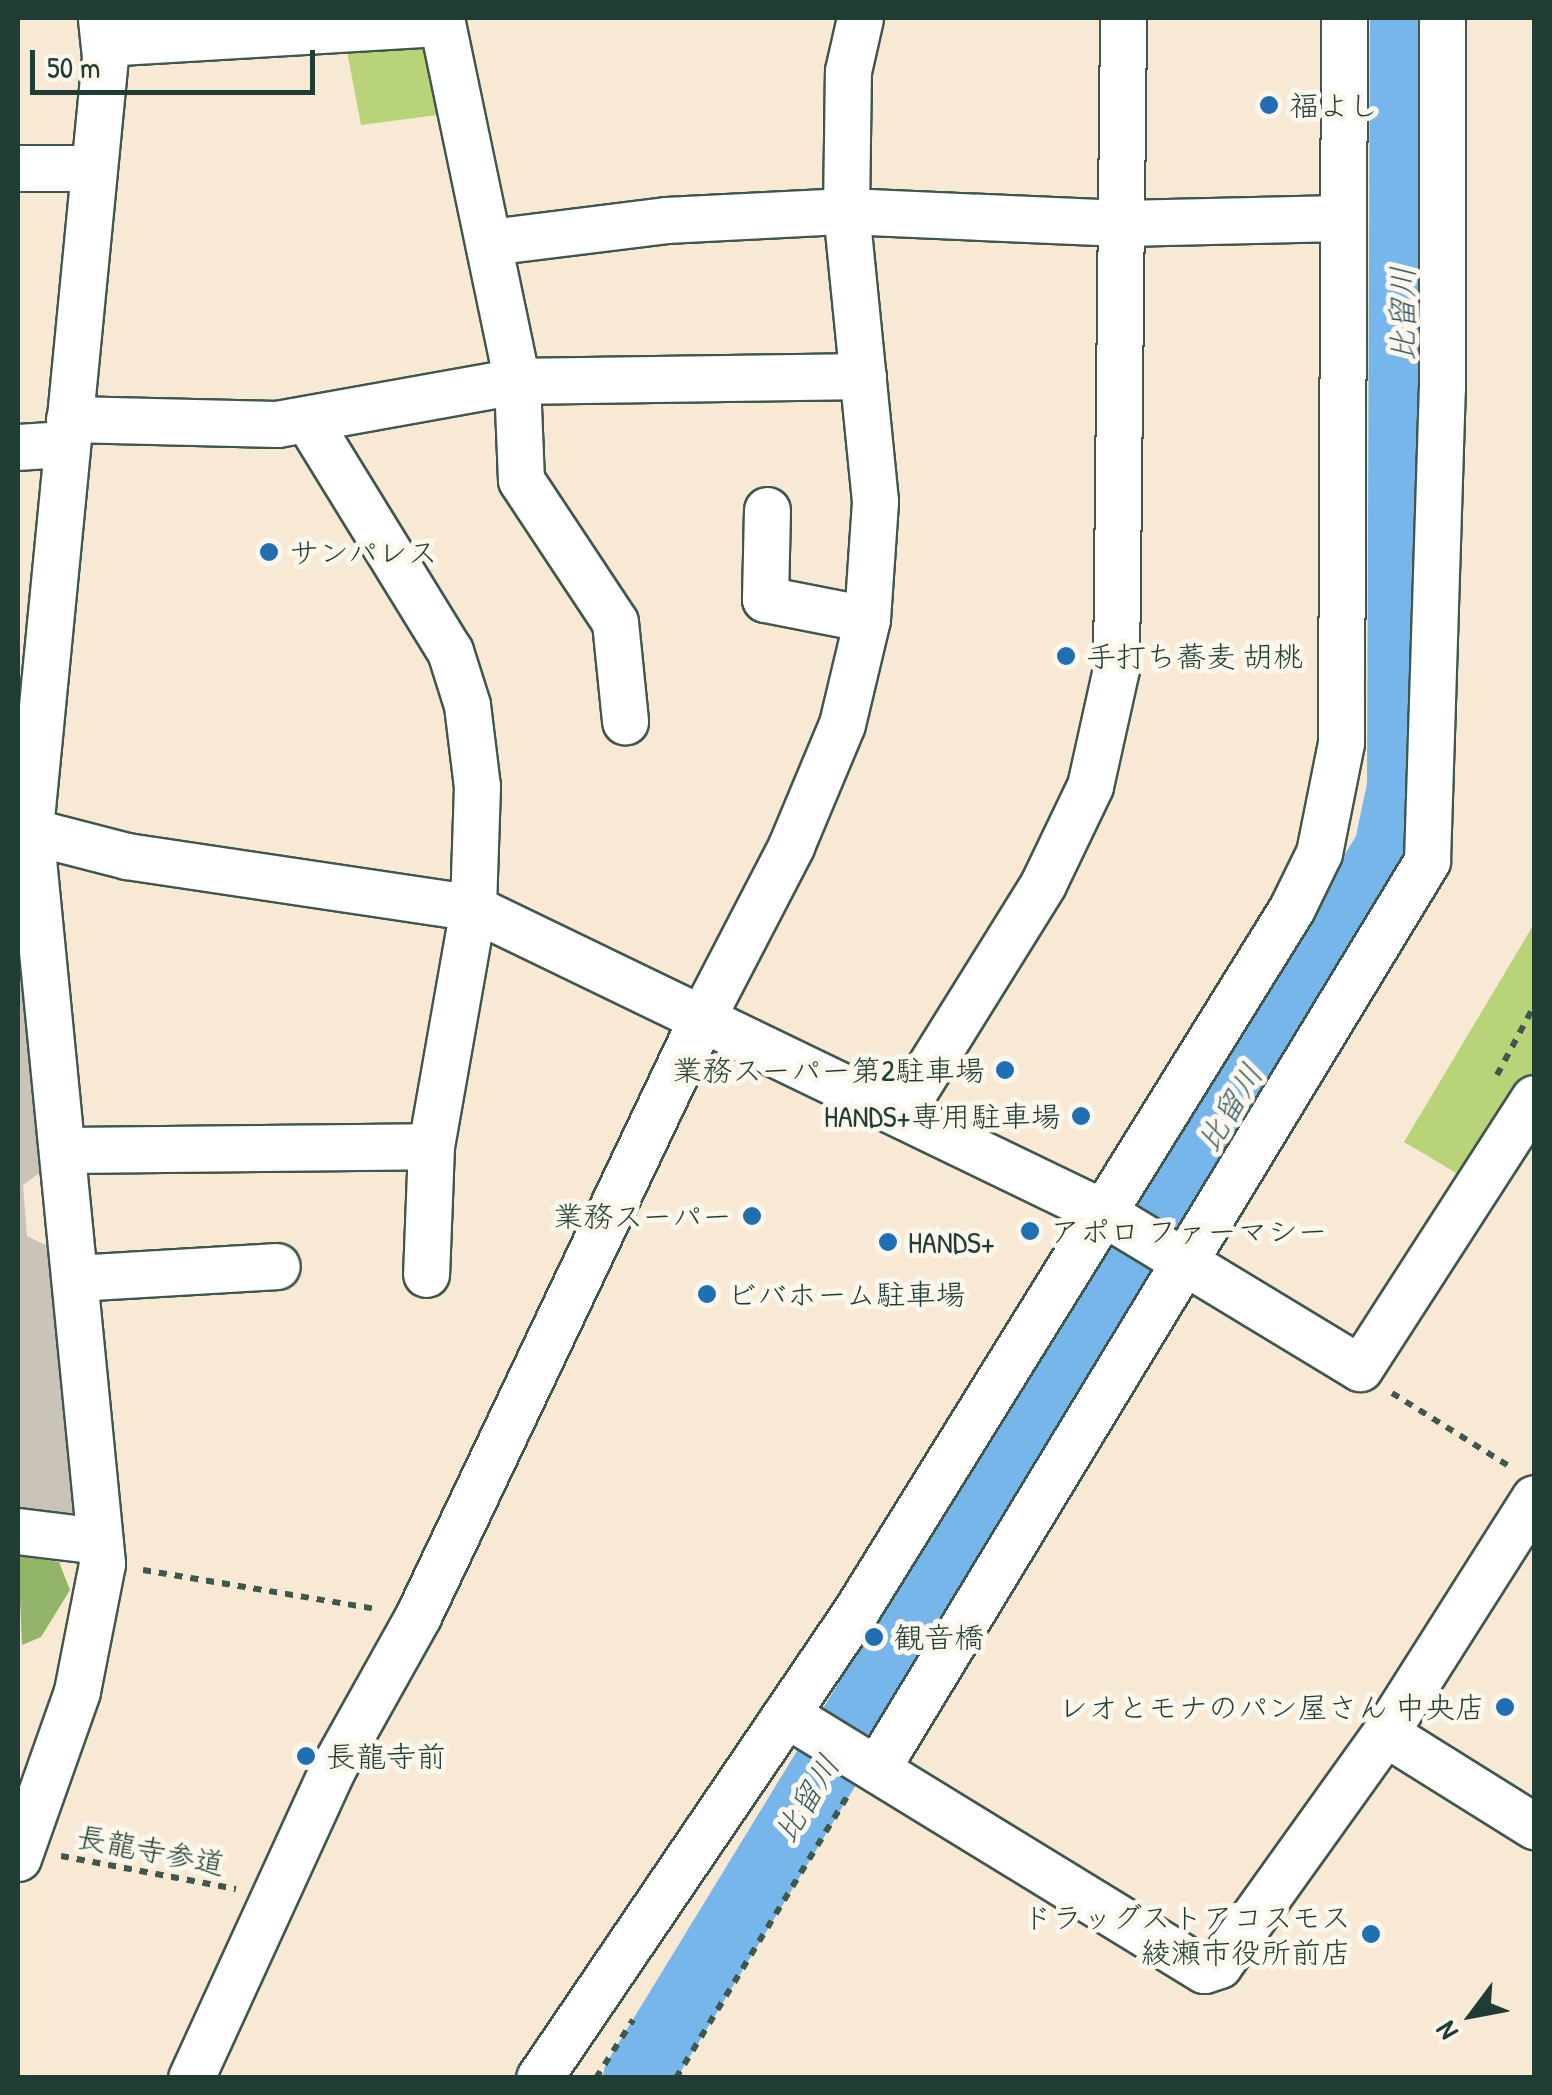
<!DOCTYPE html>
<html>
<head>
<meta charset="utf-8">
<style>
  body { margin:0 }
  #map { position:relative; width:1552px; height:2095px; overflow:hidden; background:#f7e9d4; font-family:"Patrick Hand","Klee One",sans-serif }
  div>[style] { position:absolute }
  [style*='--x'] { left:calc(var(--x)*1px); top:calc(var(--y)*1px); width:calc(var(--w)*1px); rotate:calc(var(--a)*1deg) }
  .industrial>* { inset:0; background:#c9c3b8 }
  .green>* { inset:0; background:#b9d379 }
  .forest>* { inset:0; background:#92b569 }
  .river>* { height:68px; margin:-34px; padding:0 34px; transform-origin:34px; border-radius:34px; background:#77b6ea }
  .path>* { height:6px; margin-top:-3px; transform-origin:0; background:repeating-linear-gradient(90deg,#3f574c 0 8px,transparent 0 16px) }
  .roads { filter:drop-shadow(2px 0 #3f574c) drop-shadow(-2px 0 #3f574c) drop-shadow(0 2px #3f574c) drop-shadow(0 -2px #3f574c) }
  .minor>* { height:45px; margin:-22.5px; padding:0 22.5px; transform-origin:22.5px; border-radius:22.5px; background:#fff }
  .dots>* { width:28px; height:28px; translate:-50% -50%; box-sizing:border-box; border:5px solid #fbf7ec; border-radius:50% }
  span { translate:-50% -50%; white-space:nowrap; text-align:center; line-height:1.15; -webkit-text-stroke:10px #fbf7ec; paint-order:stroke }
  .poi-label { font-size:30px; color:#1f3d34 }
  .left { translate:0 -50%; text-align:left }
  .right { translate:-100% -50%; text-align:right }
  .street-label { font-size:30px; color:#1f3d34 }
  .water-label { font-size:32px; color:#355b62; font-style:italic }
  .frame { position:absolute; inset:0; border:20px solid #1f3d34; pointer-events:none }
  .north { position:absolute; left:1422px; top:1965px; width:100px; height:100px; -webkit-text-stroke:8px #fbf7ec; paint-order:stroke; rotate:238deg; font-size:28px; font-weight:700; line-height:40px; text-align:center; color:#1f3d34 }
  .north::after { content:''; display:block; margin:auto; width:35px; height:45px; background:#1f3d34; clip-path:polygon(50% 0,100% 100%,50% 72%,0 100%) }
  .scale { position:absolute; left:30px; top:50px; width:285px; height:45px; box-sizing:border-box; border:5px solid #1f3d34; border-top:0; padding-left:12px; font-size:30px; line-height:35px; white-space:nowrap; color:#1f3d34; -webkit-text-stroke:8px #fbf7ec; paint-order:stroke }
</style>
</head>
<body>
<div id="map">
  <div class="industrial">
    <i style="clip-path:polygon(18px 856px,49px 1166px,23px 1185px,27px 1236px,58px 1251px,79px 1524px,18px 1519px)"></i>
  </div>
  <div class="green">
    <i style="clip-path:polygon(126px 18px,434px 18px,452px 113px,361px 125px,343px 30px,127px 27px)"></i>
    <i style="clip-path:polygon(1534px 924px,1534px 1070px,1463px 1177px,1404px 1142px)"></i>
  </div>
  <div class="forest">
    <i style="clip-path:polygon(18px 1555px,59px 1562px,70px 1590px,41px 1637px,22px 1645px)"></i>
  </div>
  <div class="river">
    <i style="--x:637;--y:2078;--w:1440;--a:-58.57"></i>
    <i style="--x:1388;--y:849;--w:63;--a:-78.2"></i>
    <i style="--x:1401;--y:787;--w:769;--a:-89.78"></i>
  </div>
  <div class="path">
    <i style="--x:1497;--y:1075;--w:78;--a:-61.8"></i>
    <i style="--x:1392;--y:1393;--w:142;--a:32"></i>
    <i style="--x:143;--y:1570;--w:237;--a:9.5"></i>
    <i style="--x:61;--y:1856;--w:178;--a:10.7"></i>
    <i style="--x:596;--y:2078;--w:69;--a:-57.5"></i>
    <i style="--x:676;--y:2078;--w:329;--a:-58.7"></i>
  </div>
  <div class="roads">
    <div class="minor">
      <i style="--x:441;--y:18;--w:371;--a:78.2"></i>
      <i style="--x:517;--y:381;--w:99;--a:87.7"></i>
      <i style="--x:521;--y:480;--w:170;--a:56.5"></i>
      <i style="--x:615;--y:622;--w:100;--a:84.2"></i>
      <i style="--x:104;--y:43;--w:338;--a:-3.4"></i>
      <i style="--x:18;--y:168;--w:76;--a:0"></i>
      <i style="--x:490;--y:242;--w:177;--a:-7.1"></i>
      <i style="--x:666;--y:220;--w:180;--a:-2.9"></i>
      <i style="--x:846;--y:211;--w:276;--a:2.5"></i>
      <i style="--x:1122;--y:223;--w:219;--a:-1.3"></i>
      <i style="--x:69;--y:419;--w:208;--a:1.4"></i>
      <i style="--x:277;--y:424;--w:244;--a:-10.2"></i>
      <i style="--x:517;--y:381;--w:346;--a:-0.8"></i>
      <i style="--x:307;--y:419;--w:273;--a:58.4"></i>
      <i style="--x:450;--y:651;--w:57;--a:72.5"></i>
      <i style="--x:467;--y:705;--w:82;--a:83"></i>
      <i style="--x:477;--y:786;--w:122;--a:91.9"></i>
      <i style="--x:473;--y:908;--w:242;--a:100"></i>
      <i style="--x:431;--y:1146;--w:128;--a:92.2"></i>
      <i style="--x:18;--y:447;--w:48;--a:-3.6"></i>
      <i style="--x:767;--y:510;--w:89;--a:91.3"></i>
      <i style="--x:765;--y:599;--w:104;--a:11.1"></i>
      <i style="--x:18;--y:828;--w:113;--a:14.4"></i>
      <i style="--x:127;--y:856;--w:350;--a:8.5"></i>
      <i style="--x:473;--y:908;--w:699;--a:25.79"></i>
      <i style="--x:1102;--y:1212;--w:301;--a:31.2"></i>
      <i style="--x:1360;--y:1368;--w:321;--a:-57.2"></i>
      <i style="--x:900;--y:1114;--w:271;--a:-58.1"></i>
      <i style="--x:1043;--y:884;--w:109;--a:-64.4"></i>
      <i style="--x:1090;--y:786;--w:120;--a:-77.5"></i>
      <i style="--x:1116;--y:669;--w:651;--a:-89.38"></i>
      <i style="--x:65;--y:1150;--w:366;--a:-0.6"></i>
      <i style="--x:76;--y:1278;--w:201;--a:-3.4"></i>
      <i style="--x:18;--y:1531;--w:82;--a:7"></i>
      <i style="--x:786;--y:1714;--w:490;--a:31.5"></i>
      <i style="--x:1204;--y:1970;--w:16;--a:-18"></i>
      <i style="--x:1219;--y:1965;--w:285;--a:-54.4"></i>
      <i style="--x:1385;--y:1733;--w:278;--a:-57.6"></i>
      <i style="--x:1385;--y:1733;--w:176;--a:32"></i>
      <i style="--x:877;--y:1768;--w:1061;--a:-58.77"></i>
      <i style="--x:1427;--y:861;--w:473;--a:-88.2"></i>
      <i style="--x:1442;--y:388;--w:370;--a:-90"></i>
      <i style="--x:18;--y:1858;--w:177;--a:-70.5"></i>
      <i style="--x:77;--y:1691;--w:130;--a:-78.9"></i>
      <i style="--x:102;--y:1563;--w:738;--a:-95.6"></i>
      <i style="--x:30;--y:829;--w:776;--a:-84.45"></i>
      <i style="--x:105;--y:57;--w:39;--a:-96"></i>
      <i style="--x:191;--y:2078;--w:339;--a:-65.4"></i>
      <i style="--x:332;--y:1770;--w:176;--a:-60.8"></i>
      <i style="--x:418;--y:1616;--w:662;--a:-64.6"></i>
      <i style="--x:702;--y:1018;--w:194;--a:-62.6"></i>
      <i style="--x:791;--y:846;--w:132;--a:-67.3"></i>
      <i style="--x:842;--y:724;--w:108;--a:-76.6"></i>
      <i style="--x:867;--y:619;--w:118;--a:-86.1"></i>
      <i style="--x:875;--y:501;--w:291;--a:-95.7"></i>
      <i style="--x:846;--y:211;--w:140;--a:-89.2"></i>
      <i style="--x:848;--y:71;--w:54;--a:-77.2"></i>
      <i style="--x:539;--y:2078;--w:564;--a:-55.83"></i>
      <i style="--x:856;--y:1611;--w:827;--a:-58.19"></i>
      <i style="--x:1292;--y:908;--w:61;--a:-63.9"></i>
      <i style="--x:1319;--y:853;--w:112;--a:-78.7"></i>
      <i style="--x:1341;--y:743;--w:725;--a:-89.76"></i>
    </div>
  </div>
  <div class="dots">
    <i style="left:1269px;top:105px;background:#1f6fb2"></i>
    <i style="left:269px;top:552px;background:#1f6fb2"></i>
    <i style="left:1066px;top:656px;background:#1f6fb2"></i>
    <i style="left:1005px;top:1070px;background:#1f6fb2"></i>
    <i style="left:1081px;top:1116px;background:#1f6fb2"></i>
    <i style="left:752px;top:1216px;background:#1f6fb2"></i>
    <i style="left:1030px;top:1231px;background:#1f6fb2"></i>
    <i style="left:888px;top:1242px;background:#1f6fb2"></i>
    <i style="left:707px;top:1294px;background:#1f6fb2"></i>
    <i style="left:874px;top:1637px;background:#1f6fb2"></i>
    <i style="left:1505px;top:1707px;background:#1f6fb2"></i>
    <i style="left:306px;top:1756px;background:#1f6fb2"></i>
    <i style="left:1371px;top:1934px;background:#1f6fb2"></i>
  </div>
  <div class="poi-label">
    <span class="left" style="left:1289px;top:105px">福よし</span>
    <span class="left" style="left:289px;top:552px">サンパレス</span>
    <span class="left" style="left:1086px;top:656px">手打ち蕎麦 胡桃</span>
    <span class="right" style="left:985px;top:1070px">業務スーパー第2駐車場</span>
    <span class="right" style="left:1061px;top:1116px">HANDS+専用駐車場</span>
    <span class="right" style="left:732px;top:1216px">業務スーパー</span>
    <span class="left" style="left:1050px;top:1231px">アポロ ファーマシー</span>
    <span class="left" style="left:908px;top:1242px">HANDS+</span>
    <span class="left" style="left:727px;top:1294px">ビバホーム駐車場</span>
    <span class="left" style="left:894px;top:1637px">観音橋</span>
    <span class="right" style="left:1485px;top:1707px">レオとモナのパン屋さん 中央店</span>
    <span class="left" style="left:326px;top:1756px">長龍寺前</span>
    <span class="right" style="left:1351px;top:1934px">ドラッグストアコスモス<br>綾瀬市役所前店</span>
  </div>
  <div class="street-label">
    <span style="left:151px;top:1850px;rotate:11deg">長龍寺参道</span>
  </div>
  <div class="water-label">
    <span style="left:1403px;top:314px;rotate:-90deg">比留川</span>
    <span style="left:1230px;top:1108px;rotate:-59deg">比留川</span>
    <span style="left:807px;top:1799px;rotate:-59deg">比留川</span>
  </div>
  <div class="frame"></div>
  <div class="north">N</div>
  <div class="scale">50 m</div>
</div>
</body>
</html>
